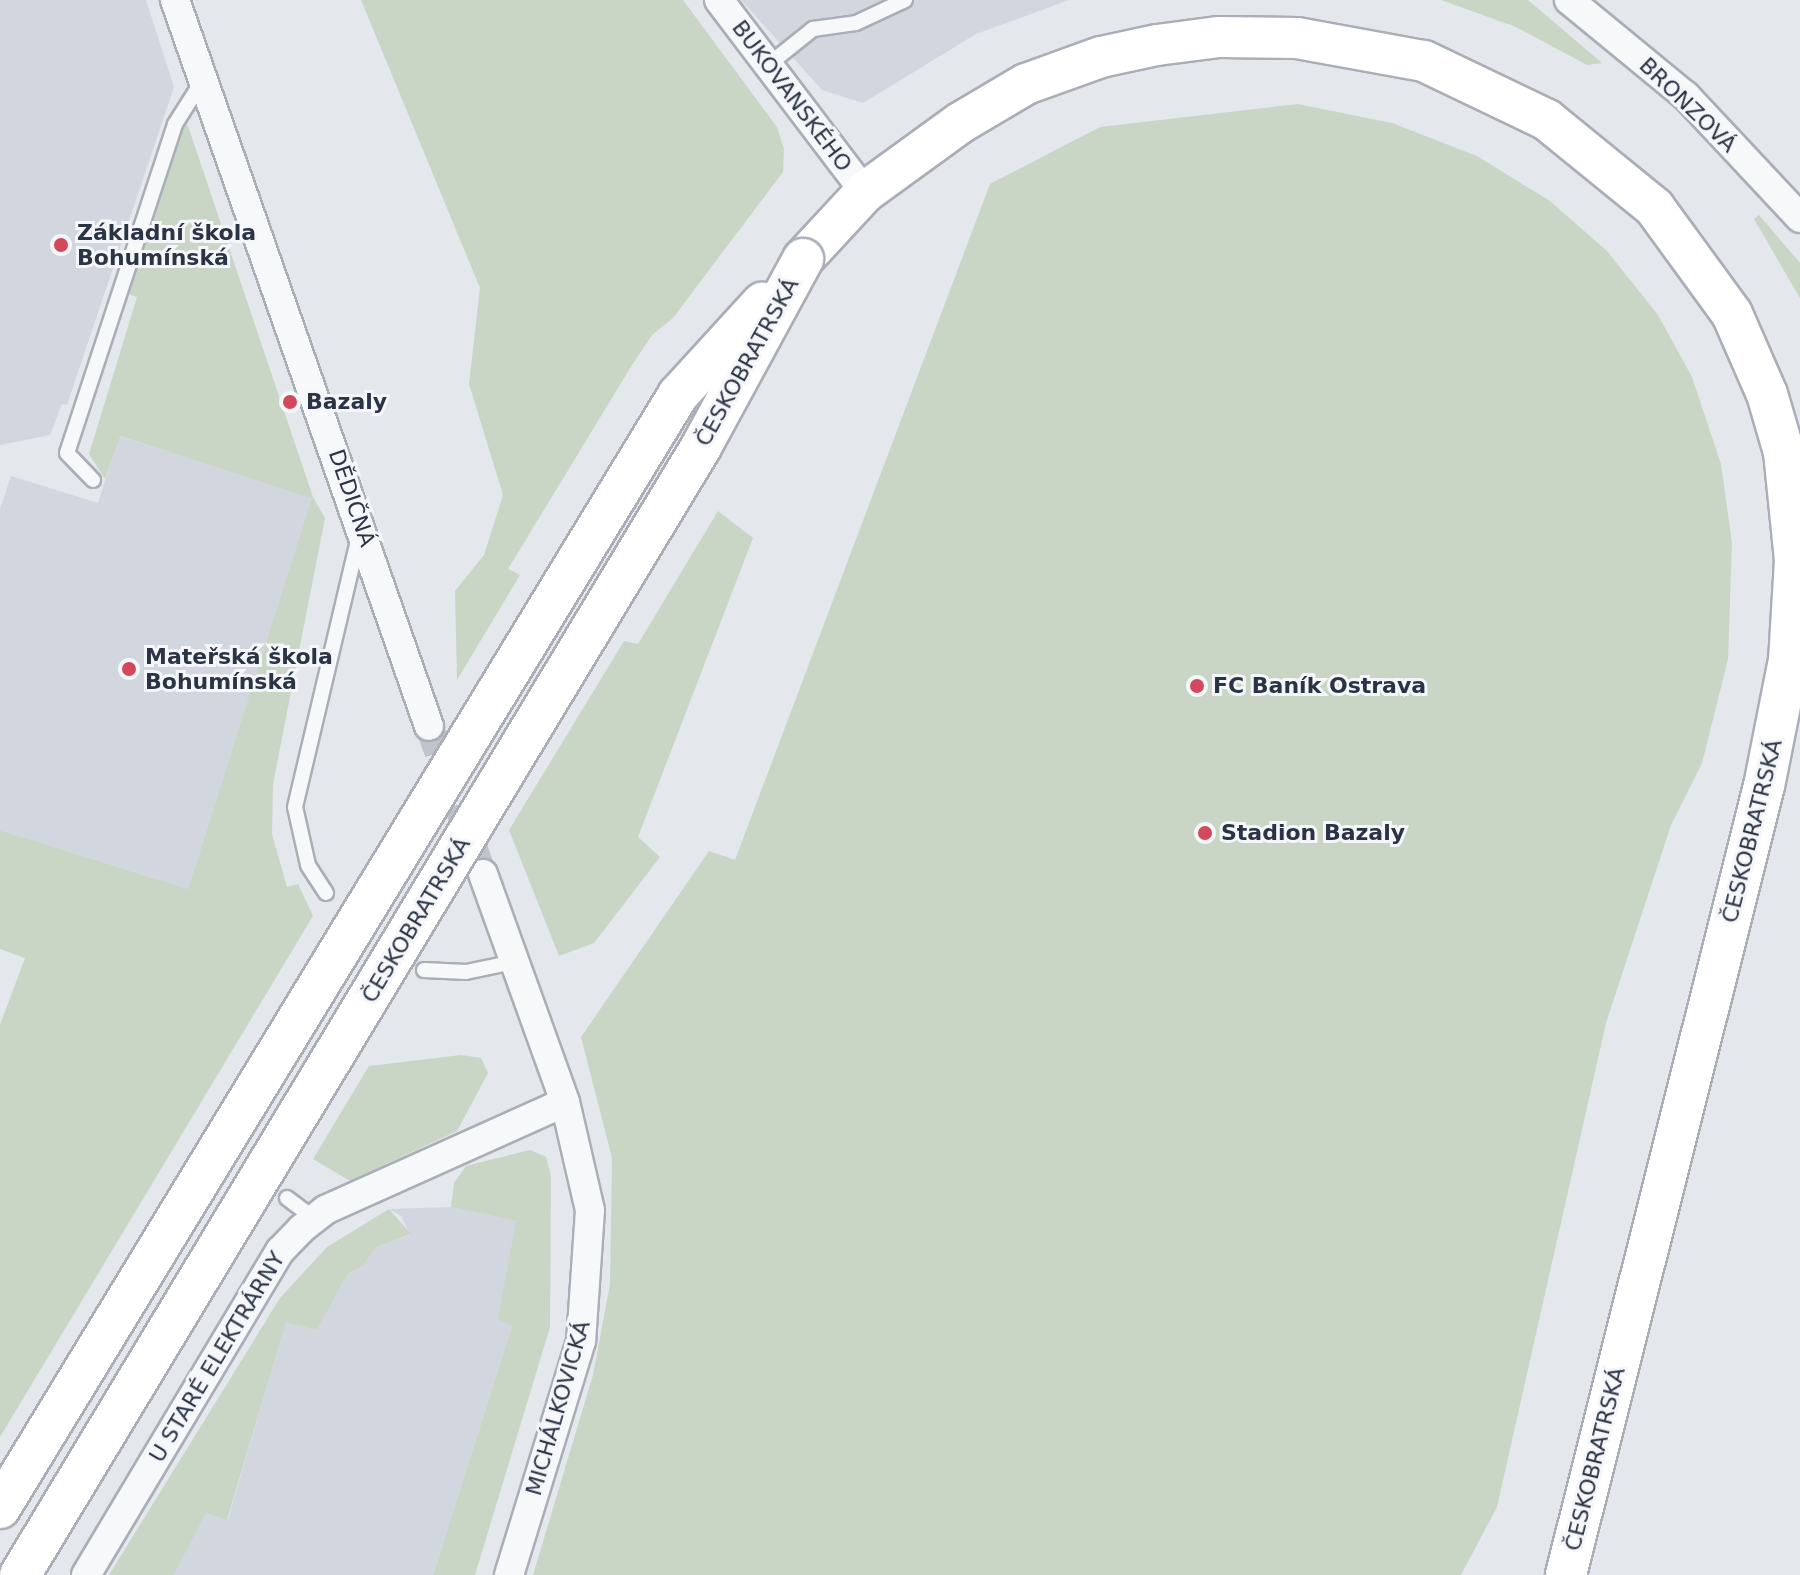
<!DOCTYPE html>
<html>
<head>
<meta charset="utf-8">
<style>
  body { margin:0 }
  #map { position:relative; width:1800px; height:1575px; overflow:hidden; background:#e4e7ec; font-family:"DejaVu Sans",sans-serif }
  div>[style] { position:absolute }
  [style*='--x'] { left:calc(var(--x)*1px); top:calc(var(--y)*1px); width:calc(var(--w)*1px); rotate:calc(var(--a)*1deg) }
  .built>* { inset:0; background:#d2d6de }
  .green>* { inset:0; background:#c9d6c5 }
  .street-tunnel>* { height:28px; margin-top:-14px; transform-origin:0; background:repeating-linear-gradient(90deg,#bfc3cb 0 28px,transparent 0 42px) }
  .roads { filter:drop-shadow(2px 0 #a9aeb7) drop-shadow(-2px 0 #a9aeb7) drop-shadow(0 2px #a9aeb7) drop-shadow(0 -2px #a9aeb7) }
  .lane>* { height:14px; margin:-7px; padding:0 7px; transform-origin:7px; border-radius:7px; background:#f7f8fa }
  .street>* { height:28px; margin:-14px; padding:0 14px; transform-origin:14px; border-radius:14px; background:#f7f8fa }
  .secondary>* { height:40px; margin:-20px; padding:0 20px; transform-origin:20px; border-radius:20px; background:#fff }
  .bridges { filter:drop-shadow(2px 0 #a9aeb7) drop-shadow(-2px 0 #a9aeb7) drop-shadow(0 2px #a9aeb7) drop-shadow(0 -2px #a9aeb7) }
  .secondary-bridge>* { height:40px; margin:-20px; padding:0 20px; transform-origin:20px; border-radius:20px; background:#fff }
  .dots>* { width:22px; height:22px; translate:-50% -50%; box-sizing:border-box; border:4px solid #f4f6f9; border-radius:50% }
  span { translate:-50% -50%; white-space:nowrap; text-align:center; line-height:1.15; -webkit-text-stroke:6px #f4f6f9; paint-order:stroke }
  .street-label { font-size:22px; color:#2b3445 }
  .poi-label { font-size:22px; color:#2b3445; font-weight:700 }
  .left { translate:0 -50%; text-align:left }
</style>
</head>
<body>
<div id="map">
  <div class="built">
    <i style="clip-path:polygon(0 0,146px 0,174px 87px,67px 405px,62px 404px,50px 435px,0 445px)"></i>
    <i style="clip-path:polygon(741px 0,1069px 0,976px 34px,863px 103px,822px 90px)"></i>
    <i style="clip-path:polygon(119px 436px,313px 497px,188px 889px,0 830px,0 509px,11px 476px,98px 503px)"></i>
    <i style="clip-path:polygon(451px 1207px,516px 1221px,512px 1326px,433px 1575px,174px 1575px,206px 1512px,228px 1519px,286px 1321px,317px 1330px,347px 1275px,363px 1265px,377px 1247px,410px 1235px,401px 1216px,389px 1209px)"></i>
  </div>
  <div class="green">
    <i style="clip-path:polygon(361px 0,683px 0,777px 127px,784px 149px,783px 172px,673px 318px,652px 335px,632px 365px,508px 569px,520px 575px,457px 680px,455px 591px,484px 555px,503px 495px,469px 384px,480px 288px)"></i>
    <i style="clip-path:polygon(1441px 0,1528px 0,1602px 63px,1587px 65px,1516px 27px)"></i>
    <i style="clip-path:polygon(1298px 104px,1392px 123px,1477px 156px,1550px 201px,1607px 251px,1658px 315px,1692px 377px,1721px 464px,1732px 543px,1728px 659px,1702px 763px,1671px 825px,1606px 1023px,1497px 1507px,1461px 1575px,533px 1575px,593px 1375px,610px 1284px,612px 1158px,581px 1037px,709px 851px,735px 860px,990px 184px,1100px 127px)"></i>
    <i style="clip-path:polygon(183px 124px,188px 126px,313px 497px,325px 518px,273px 784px,272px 834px,287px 887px,298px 884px,313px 916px,0 1437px,0 1025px,25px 958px,0 949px,0 830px,188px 889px,312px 498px,120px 436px,105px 479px,89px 454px,137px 297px,128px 294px)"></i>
    <i style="clip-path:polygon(1759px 215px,1800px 263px,1800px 298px,1754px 219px)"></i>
    <i style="clip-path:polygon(718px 511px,753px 538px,638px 837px,660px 857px,594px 943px,559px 956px,509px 830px,624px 641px,638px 644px)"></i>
    <i style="clip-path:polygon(461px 1055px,481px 1058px,488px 1073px,457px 1131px,350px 1181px,313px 1159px,369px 1066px)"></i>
    <i style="clip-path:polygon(530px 1150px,546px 1157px,551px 1176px,550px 1327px,475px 1575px,433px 1575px,512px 1326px,498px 1319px,516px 1221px,451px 1207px,454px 1183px,466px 1166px)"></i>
    <i style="clip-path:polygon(389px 1209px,411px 1234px,377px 1247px,363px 1265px,347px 1275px,317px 1330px,286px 1322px,227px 1520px,206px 1513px,174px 1575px,109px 1575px,280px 1298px,327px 1247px)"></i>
  </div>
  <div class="street-tunnel">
    <i style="--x:429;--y:726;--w:158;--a:70"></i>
  </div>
  <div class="roads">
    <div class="lane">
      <i style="--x:768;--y:65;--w:58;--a:-38.7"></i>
      <i style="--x:813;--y:29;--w:43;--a:-7.9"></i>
      <i style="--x:856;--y:23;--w:54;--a:-25.1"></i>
      <i style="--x:93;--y:480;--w:37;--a:-134"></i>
      <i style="--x:67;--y:453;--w:346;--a:-71.8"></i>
      <i style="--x:175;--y:124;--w:52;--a:-57.5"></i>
      <i style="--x:326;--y:893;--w:33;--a:-123"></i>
      <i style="--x:308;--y:865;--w:59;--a:-102.6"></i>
      <i style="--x:295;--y:807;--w:277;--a:-76.7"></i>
      <i style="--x:424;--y:970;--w:42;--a:2.7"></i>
      <i style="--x:466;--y:972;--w:49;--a:-11.8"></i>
      <i style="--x:287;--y:1198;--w:34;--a:37"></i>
    </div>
    <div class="street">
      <i style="--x:175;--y:0;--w:769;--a:70.72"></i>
      <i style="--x:719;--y:0;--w:241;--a:52.8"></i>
      <i style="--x:1569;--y:0;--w:151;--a:39.4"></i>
      <i style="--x:1686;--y:96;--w:167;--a:46.9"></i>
      <i style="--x:483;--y:874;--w:242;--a:70.2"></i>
      <i style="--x:565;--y:1102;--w:111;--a:77"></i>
      <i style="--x:590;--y:1210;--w:131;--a:93.9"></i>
      <i style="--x:581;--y:1341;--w:245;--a:107.1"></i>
      <i style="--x:86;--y:1575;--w:378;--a:-59.1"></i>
      <i style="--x:280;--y:1251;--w:30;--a:-46"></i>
      <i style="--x:301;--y:1229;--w:31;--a:-38"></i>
      <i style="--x:325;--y:1210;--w:263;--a:-24.2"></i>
    </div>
    <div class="secondary">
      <i style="--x:803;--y:259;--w:91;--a:-47.2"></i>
      <i style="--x:865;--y:192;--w:117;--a:-36"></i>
      <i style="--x:960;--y:123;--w:77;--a:-30.6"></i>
      <i style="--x:1026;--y:84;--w:80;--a:-19.8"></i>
      <i style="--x:1101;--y:57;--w:57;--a:-12.1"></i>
      <i style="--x:1157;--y:45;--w:63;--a:-7.4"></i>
      <i style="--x:1219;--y:37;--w:78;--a:0.7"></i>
      <i style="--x:1297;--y:38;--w:129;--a:10.3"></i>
      <i style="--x:1424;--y:61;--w:136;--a:25.6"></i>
      <i style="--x:1547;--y:120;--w:138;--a:39.1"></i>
      <i style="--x:1654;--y:207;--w:132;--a:53.9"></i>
      <i style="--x:1732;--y:314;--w:87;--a:66.4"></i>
      <i style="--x:1767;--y:394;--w:60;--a:73.7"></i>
      <i style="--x:1784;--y:452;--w:109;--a:84.2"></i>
      <i style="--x:1795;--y:560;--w:100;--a:93.4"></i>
      <i style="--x:1789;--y:660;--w:128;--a:101.2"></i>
      <i style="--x:1764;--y:786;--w:813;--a:104.09"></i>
    </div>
  </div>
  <div class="bridges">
    <div class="secondary-bridge">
      <i style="--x:0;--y:1508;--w:1303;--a:-58.65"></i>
      <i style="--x:678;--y:395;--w:125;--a:-47.6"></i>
      <i style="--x:20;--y:1575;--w:1318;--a:-58.88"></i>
      <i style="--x:701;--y:447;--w:214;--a:-61.5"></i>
    </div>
  </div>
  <div class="dots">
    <i style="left:61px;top:245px;background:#d1495b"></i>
    <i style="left:290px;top:402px;background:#d1495b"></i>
    <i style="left:129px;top:669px;background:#d1495b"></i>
    <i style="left:1197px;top:686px;background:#d1495b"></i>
    <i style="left:1205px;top:833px;background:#d1495b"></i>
  </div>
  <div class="street-label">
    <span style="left:792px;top:96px;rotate:53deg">BUKOVANSKÉHO</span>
    <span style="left:1688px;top:105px;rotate:44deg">BRONZOVÁ</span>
    <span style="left:747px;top:362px;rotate:-61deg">ČESKOBRATRSKÁ</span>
    <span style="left:352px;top:498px;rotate:71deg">DĚDIČNÁ</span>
    <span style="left:1752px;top:831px;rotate:-76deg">ČESKOBRATRSKÁ</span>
    <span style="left:416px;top:920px;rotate:-59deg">ČESKOBRATRSKÁ</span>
    <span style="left:217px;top:1357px;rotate:-59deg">U STARÉ ELEKTRÁRNY</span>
    <span style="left:558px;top:1408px;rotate:-74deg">MICHÁLKOVICKÁ</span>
    <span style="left:1595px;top:1459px;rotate:-76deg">ČESKOBRATRSKÁ</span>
  </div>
  <div class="poi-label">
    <span class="left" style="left:77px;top:245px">Základní škola<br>Bohumínská</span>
    <span class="left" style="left:306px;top:402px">Bazaly</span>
    <span class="left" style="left:145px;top:669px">Mateřská škola<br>Bohumínská</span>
    <span class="left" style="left:1213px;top:686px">FC Baník Ostrava</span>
    <span class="left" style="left:1221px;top:833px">Stadion Bazaly</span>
  </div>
</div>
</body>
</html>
